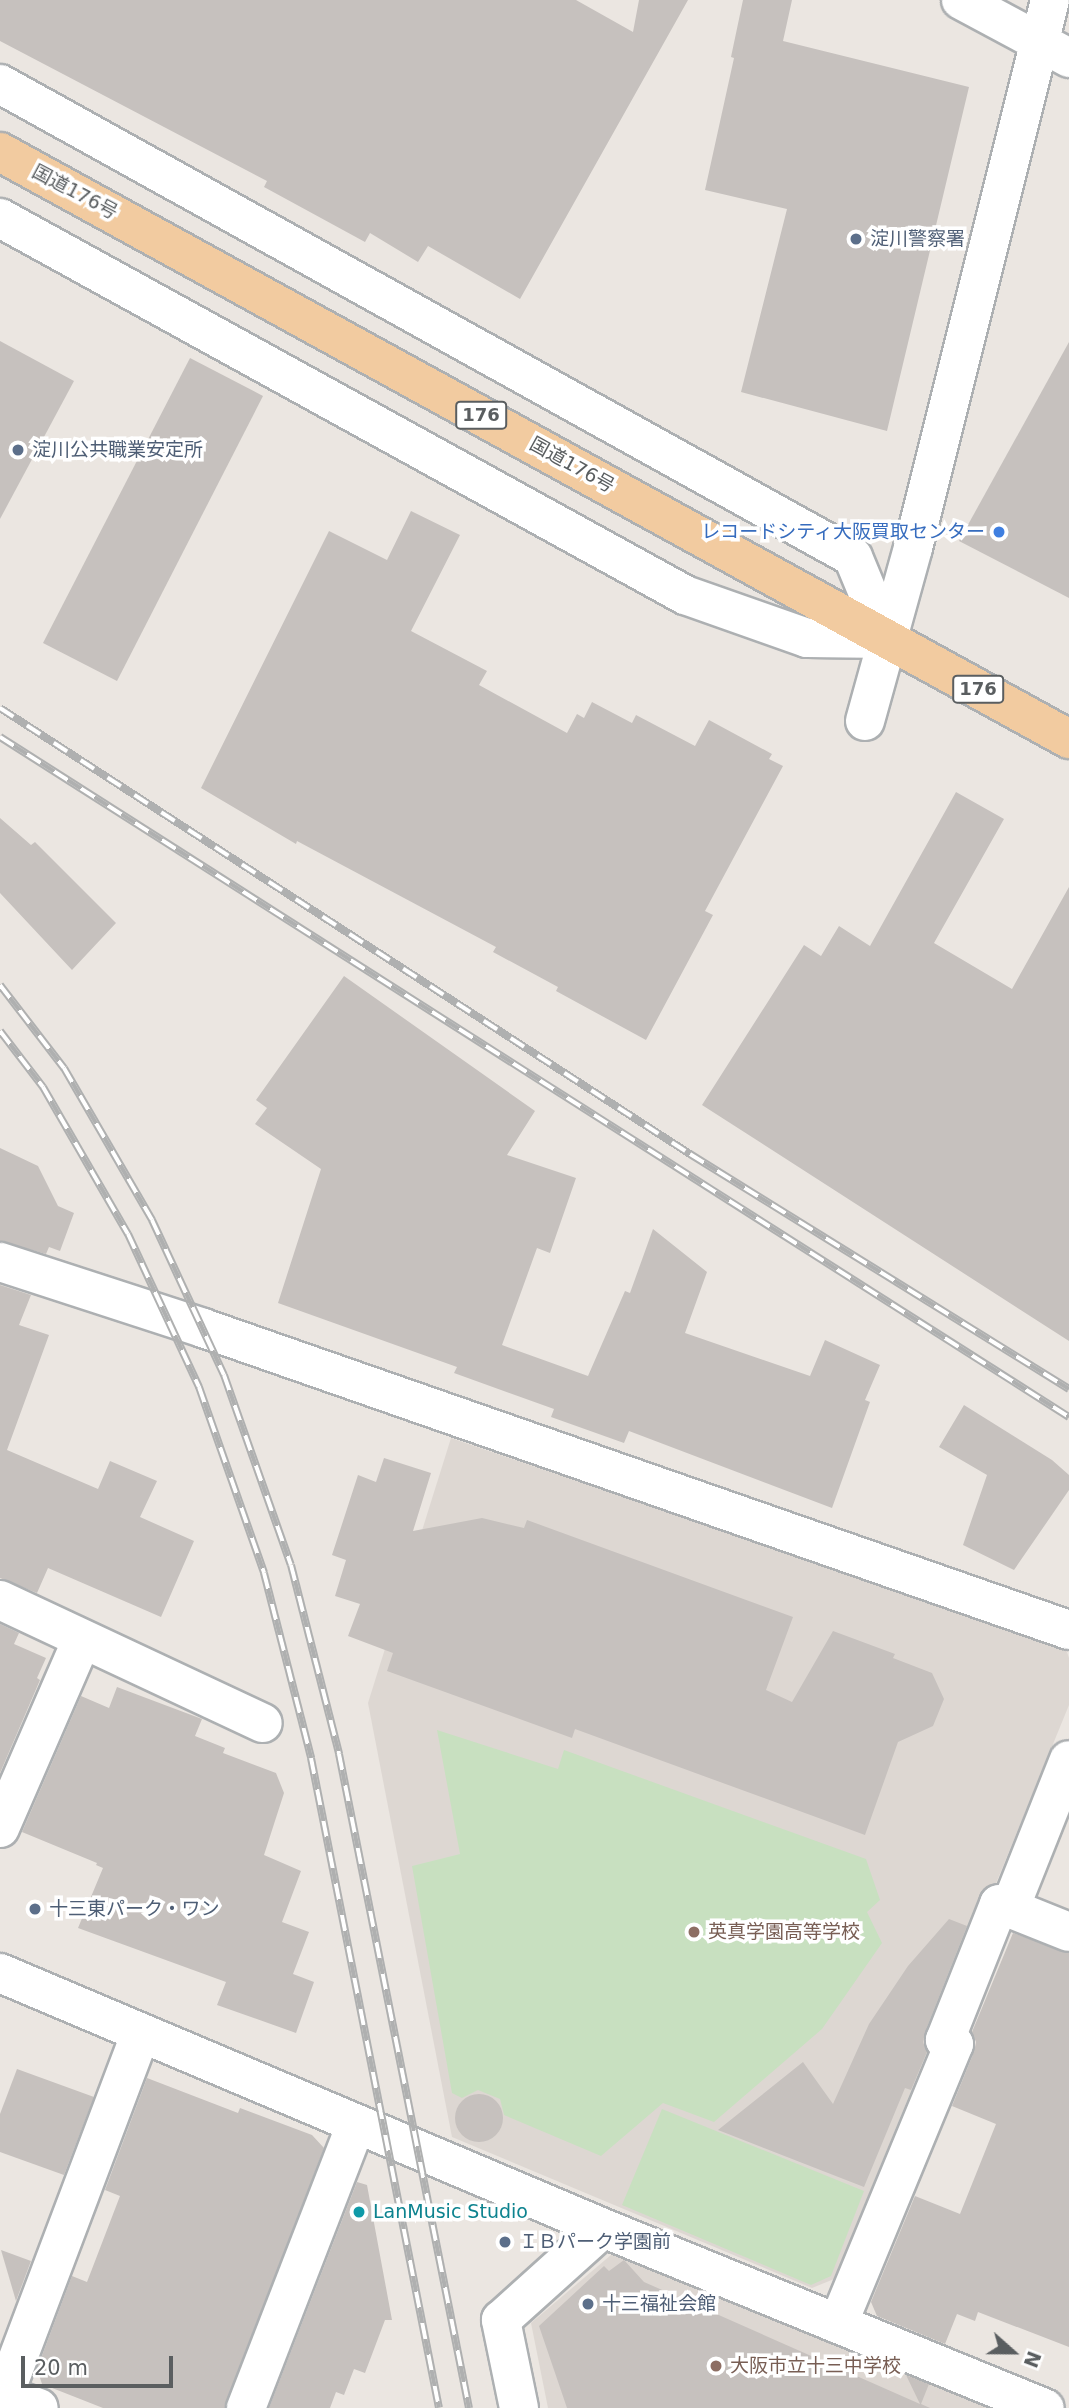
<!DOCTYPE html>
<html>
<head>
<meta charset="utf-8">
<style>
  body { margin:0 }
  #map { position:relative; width:1069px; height:2408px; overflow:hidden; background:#ebe6e1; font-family:"DejaVu Sans","Noto Sans JP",sans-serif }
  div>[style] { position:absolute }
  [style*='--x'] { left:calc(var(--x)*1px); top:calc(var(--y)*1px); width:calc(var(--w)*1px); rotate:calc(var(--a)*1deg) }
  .education>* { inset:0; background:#ddd7d2 }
  .green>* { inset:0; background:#c8e0c0 }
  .building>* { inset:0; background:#c6c1be }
  .round { border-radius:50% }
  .roads { filter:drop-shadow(2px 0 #adb0b2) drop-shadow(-2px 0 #adb0b2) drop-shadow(0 2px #adb0b2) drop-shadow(0 -2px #adb0b2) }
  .minor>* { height:38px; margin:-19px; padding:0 19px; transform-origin:19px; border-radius:19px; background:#fff }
  .trunk>* { height:38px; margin:-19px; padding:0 19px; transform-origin:19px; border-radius:19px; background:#f2cba0 }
  .rail>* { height:8px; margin-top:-4px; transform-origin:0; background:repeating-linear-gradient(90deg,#fff 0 16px,#afb0b0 0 32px); box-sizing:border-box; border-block:2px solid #afb0b0 }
  .dots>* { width:19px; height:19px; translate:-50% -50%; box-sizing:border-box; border:4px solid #fff; border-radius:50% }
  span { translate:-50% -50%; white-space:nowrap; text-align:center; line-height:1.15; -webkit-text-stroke:7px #fff; paint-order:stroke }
  .shield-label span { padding:2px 5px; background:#fff; border:2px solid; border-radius:5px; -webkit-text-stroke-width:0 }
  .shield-label { font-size:18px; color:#5a5e60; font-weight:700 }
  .street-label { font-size:19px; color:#5a5e60 }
  .service-label { font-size:19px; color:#4e5e75 }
  .left { translate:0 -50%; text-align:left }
  .shop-label { font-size:19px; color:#366cbe }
  .right { translate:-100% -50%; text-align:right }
  .education-label { font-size:19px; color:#785e54 }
  .culture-label { font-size:19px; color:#0d838f }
  .north { position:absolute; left:978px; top:2317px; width:70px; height:70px; -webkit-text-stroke:5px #fff; paint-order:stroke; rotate:111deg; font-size:19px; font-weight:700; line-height:28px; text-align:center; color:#5a5e60 }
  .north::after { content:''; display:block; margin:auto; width:24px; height:32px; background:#5a5e60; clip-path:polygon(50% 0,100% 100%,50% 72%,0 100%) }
  .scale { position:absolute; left:21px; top:2356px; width:152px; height:32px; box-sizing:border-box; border:4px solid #5a5e60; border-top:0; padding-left:9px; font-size:21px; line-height:24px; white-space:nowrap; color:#5a5e60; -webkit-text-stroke:5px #fff; paint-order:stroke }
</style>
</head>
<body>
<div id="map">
  <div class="education">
    <i style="clip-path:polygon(451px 1438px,1066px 1649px,1069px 1658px,1069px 1705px,834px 2279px,812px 2288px,452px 2137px,368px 1703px)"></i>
    <i style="clip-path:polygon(618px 2249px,993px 2408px,548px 2408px,531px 2323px)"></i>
  </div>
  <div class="green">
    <i style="clip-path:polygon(437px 1730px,558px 1769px,564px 1750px,866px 1859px,880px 1900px,867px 1912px,882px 1943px,822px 2029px,714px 2122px,663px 2103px,601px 2156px,504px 2115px,500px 2099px,478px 2090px,462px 2098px,452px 2093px,412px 1866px,460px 1854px)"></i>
    <i style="clip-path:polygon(662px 2109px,864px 2191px,831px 2276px,811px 2285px,622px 2205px)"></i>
  </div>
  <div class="building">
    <i style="clip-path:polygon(0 0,576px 0,633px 32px,639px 0,688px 0,520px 299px,428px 246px,418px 262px,370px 233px,365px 242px,264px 187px,267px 181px,0 41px)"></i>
    <i style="clip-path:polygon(743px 0,792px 0,783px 41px,969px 87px,887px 431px,741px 392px,787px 209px,705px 190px,734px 58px,731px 57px)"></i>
    <i style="clip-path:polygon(0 341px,74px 381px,0 519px)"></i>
    <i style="clip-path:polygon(1069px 342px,1069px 598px,959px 541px)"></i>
    <i style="clip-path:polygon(190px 358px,263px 396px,117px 681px,43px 643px)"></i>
    <i style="clip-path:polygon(411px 511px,460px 535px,411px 631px,487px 671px,479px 685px,567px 733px,577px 714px,584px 718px,592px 702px,632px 723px,636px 715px,695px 746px,709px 720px,772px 754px,769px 759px,783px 766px,705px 911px,713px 915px,646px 1040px,556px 991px,558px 987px,493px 952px,496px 947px,297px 841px,296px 844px,201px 788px,329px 531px,387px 560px)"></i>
    <i style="clip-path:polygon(956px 792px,1004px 819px,934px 943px,1012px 989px,1069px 887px,1069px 1341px,702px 1105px,804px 945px,821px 956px,839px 926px,870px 946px)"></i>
    <i style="clip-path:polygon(0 818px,31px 845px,35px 842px,116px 923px,72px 970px,0 893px)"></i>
    <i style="clip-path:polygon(344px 976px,535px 1111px,507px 1155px,576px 1178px,550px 1253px,537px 1248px,502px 1345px,588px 1376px,625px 1291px,630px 1293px,653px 1229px,707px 1272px,685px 1333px,810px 1376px,825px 1340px,880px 1365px,865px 1400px,870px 1402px,832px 1508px,629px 1431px,624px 1443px,551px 1417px,554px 1409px,454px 1373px,457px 1367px,278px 1303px,321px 1169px,255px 1124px,267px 1108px,256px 1100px)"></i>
    <i style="clip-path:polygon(0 1148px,38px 1166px,58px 1206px,74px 1213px,60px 1251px,49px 1247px,46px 1254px,0 1241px)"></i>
    <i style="clip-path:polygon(0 1285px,31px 1295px,19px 1325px,49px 1335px,7px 1450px,98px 1489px,110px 1461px,157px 1481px,140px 1517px,194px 1541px,161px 1617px,48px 1568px,37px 1593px,0 1578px)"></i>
    <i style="clip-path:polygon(964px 1405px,1052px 1460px,1069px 1475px,1069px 1490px,1014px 1570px,963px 1545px,987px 1475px,939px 1447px)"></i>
    <i style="clip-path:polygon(384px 1458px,431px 1473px,413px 1531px,482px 1518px,524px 1528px,527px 1520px,793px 1617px,766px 1690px,792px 1702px,833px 1631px,895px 1654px,893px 1658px,932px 1673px,944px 1699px,933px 1726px,898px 1742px,865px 1835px,575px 1729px,572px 1738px,387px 1671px,393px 1653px,348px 1636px,360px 1604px,335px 1596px,346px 1560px,332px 1555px,358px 1475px,376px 1482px)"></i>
    <i style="clip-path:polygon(0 1624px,19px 1633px,14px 1644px,46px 1658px,37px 1678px,40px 1680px,0 1773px)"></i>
    <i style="clip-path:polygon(117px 1687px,202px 1719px,195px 1736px,225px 1748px,223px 1753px,276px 1773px,284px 1793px,264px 1855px,301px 1871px,282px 1922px,309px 1932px,293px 1974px,314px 1982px,296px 2033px,217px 2005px,226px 1982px,78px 1928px,103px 1868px,96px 1865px,97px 1863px,22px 1832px,81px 1696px,109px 1708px)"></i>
    <i style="clip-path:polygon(949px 1919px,967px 1926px,925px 2032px,923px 2042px,927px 2052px,911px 2090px,905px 2088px,864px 2187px,718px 2130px,803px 2062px,833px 2104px,869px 2024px,908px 1966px)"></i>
    <i style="clip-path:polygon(1013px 1933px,1069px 1953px,1069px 2347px,978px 2312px,975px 2321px,957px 2314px,945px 2344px,877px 2316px,871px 2302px,915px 2196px,960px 2214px,996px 2124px,952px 2106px,974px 2052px,976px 2042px,972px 2032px)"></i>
    <i style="clip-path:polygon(17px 2069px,94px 2097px,64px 2175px,0 2152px,0 2114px)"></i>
    <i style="clip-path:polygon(147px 2078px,238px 2113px,240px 2108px,312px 2135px,324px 2148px,225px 2408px,103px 2408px,42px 2384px,37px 2369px,72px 2276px,87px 2282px,120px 2196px,105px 2190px)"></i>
    <i class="round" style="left:455px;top:2094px;width:48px;height:48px"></i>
    <i style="clip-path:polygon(357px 2182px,367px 2185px,392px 2320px,385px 2320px,365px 2373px,354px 2369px,344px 2395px,336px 2392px,330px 2408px,269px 2408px)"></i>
    <i style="clip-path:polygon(1px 2250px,31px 2261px,16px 2301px)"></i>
    <i style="clip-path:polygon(624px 2260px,644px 2282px,920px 2404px,906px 2375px,929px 2384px,921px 2404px,930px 2408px,567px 2408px,539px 2326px,604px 2266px,609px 2271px)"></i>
  </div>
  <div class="roads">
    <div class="minor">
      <i style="--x:961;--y:0;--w:123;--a:28.2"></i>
      <i style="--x:0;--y:84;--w:975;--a:29.01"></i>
      <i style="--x:853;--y:557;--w:89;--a:67.5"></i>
      <i style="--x:887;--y:639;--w:80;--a:-179.3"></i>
      <i style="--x:807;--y:638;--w:129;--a:-160.6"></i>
      <i style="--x:685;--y:595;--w:782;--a:-151.17"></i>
      <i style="--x:865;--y:721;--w:180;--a:-74.5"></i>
      <i style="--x:913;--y:548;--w:565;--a:-75.96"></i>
      <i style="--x:0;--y:1262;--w:213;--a:18"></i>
      <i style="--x:203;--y:1328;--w:917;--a:19.23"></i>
      <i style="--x:0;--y:1600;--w:290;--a:25.1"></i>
      <i style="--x:0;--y:1828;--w:206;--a:-66.5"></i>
      <i style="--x:1010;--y:1908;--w:159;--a:-68.3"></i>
      <i style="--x:0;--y:1973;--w:655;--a:22.92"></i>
      <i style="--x:603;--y:2228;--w:477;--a:22.2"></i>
      <i style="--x:838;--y:2324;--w:303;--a:-67.5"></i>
      <i style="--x:954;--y:2044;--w:10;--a:-156"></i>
      <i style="--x:945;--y:2040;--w:146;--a:-68.3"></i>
      <i style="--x:999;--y:1904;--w:75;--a:21.8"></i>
      <i style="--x:0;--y:2394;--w:41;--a:19.7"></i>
      <i style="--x:4;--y:2395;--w:387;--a:-69.3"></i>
      <i style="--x:246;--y:2408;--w:304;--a:-68.8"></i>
      <i style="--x:519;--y:2408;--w:90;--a:-101.6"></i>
      <i style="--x:501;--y:2320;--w:137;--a:-42"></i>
    </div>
    <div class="trunk">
      <i style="--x:0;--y:152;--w:1220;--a:28.77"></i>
    </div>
  </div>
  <div class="rail">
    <i style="--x:0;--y:708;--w:822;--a:32.88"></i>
    <i style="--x:690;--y:1154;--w:446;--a:31.8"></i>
    <i style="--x:0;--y:737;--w:1267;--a:32.46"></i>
    <i style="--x:0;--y:985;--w:105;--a:52.4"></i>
    <i style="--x:64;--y:1068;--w:176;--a:59.9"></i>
    <i style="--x:152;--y:1220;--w:171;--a:65.1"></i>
    <i style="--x:224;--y:1375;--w:201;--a:70.6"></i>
    <i style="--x:291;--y:1565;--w:195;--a:75.7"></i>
    <i style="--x:339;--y:1754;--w:667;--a:78.76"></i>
    <i style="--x:0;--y:1031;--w:71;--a:52.5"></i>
    <i style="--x:43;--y:1087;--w:170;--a:60"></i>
    <i style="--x:128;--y:1234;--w:169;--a:65.1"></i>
    <i style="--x:199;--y:1387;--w:197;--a:70.7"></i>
    <i style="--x:264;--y:1573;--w:191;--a:75.7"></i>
    <i style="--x:311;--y:1758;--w:662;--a:78.86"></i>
  </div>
  <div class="dots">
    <i style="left:856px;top:239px;background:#5c6f8a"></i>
    <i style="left:18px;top:450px;background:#5c6f8a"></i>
    <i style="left:999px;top:532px;background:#3f7fe0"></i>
    <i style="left:35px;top:1909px;background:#5c6f8a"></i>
    <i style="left:694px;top:1932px;background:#8d6e63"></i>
    <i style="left:359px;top:2212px;background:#0f9aa8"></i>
    <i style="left:505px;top:2242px;background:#5c6f8a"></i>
    <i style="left:588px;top:2304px;background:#5c6f8a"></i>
    <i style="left:716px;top:2366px;background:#8d6e63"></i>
  </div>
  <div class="shield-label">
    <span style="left:481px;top:415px">176</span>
    <span style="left:978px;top:689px">176</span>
  </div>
  <div class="street-label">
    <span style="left:75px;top:192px;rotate:28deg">国道176号</span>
    <span style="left:572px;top:465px;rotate:29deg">国道176号</span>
  </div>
  <div class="service-label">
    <span class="left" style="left:870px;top:239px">淀川警察署</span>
    <span class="left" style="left:32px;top:450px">淀川公共職業安定所</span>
    <span class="left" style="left:49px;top:1909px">十三東パーク・ワン</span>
    <span class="left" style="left:519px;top:2242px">ＩＢパーク学園前</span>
    <span class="left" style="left:602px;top:2304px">十三福祉会館</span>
  </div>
  <div class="shop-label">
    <span class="right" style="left:985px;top:532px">レコードシティ大阪買取センター</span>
  </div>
  <div class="education-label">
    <span class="left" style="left:708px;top:1932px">英真学園高等学校</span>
    <span class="left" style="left:730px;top:2366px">大阪市立十三中学校</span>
  </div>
  <div class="culture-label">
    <span class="left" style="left:373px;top:2212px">LanMusic Studio</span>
  </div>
  <div class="north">N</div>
  <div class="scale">20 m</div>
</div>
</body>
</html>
